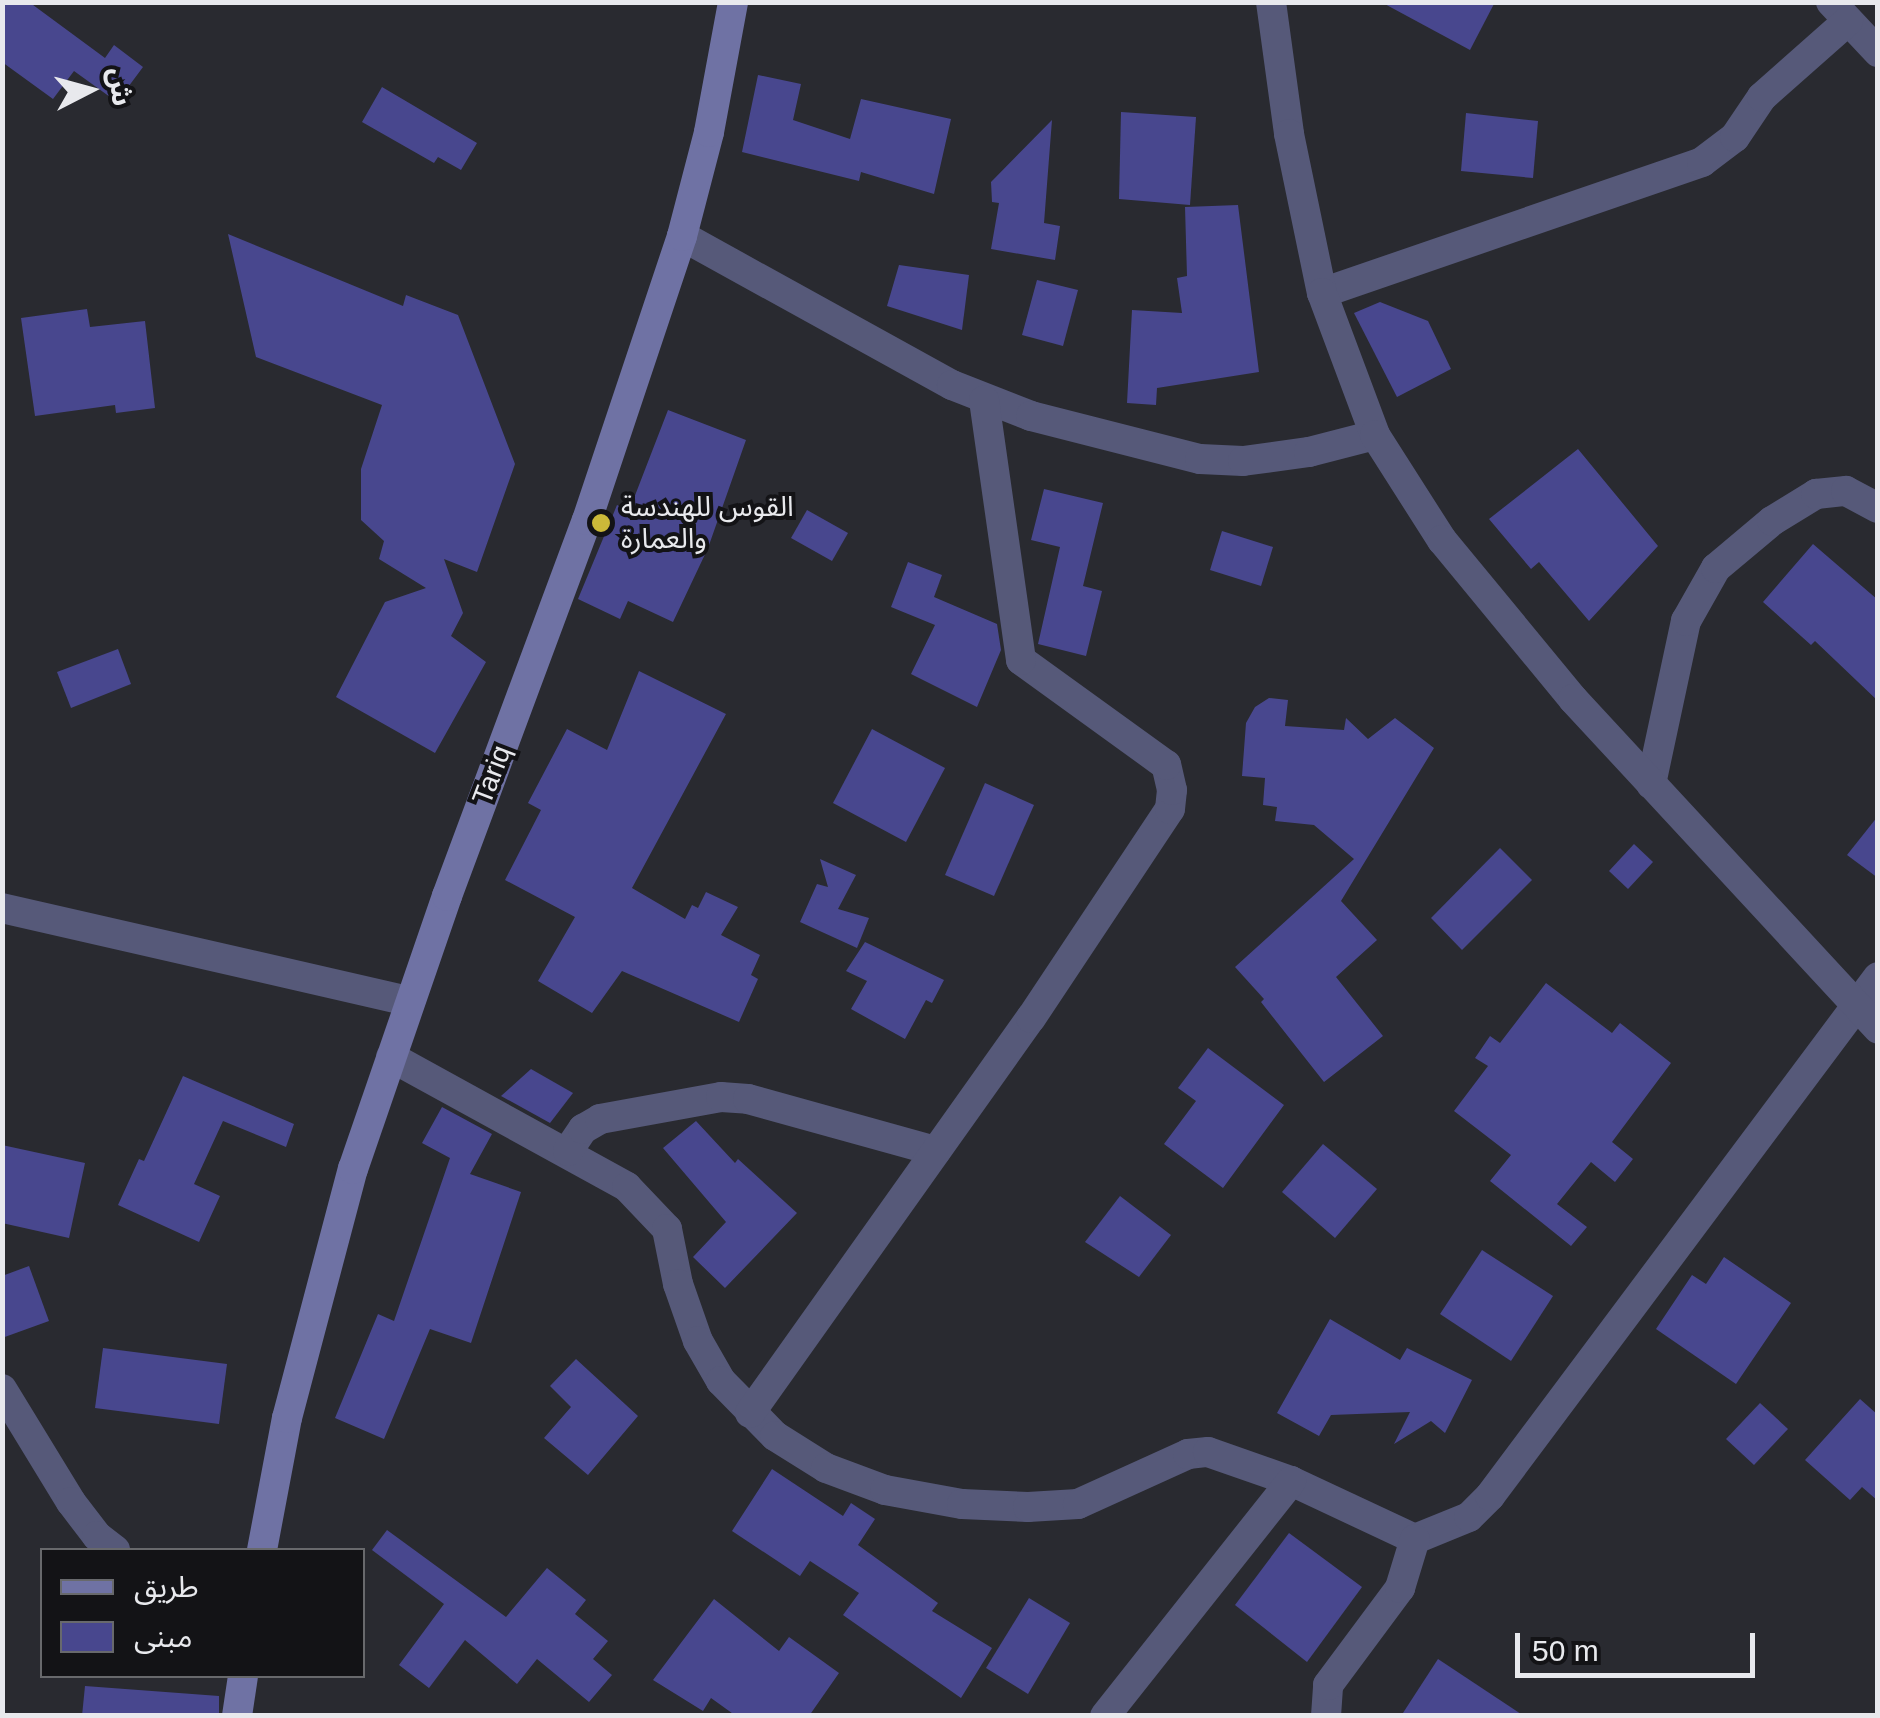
<!DOCTYPE html>
<html>
<head>
<meta charset="utf-8">
<style>
  body { margin:0 }
  #map { position:relative; width:1880px; height:1718px; overflow:hidden; background:#292a30; font-family:Helvetica,"Noto Sans Arabic",sans-serif }
  div>[style] { position:absolute }
  [style*='--x'] { left:calc(var(--x)*1px); top:calc(var(--y)*1px); width:calc(var(--w)*1px); rotate:calc(var(--a)*1deg) }
  .building>* { inset:0; background:#48478e }
  .minor>* { height:30px; margin:-15px; padding:0 15px; transform-origin:15px; border-radius:15px; background:#565979 }
  .tertiary>* { height:30px; margin:-15px; padding:0 15px; transform-origin:15px; border-radius:15px; background:#565979 }
  .secondary>* { height:30px; margin:-15px; padding:0 15px; transform-origin:15px; border-radius:15px; background:#6f72a4 }
  .dots>* { width:28px; height:28px; translate:-50% -50%; box-sizing:border-box; border:5px solid #131316; border-radius:50% }
  span { translate:-50% -50%; white-space:nowrap; text-align:center; line-height:1.15; -webkit-text-stroke:8px #131316; paint-order:stroke }
  .poi-label { font-size:28px; color:#e8e9ed }
  .left { translate:0 -50%; text-align:left }
  .street-label { font-size:28px; color:#e8e9ed }
  .frame { position:absolute; inset:0; border:5px solid #e8e9ed; pointer-events:none }
  .legend { position:absolute; left:40px; top:1548px; width:325px; height:130px; box-sizing:border-box; background:#131316; border:2px solid #68696c; margin:0; padding:12px 18px; list-style:none; font-size:30px; color:#e8e9ed }
  .legend li { display:flex; align-items:center; gap:20px; height:50px }
  .legend b { width:50px; border:2px solid #68696c }
  .north { position:absolute; left:40px; top:40px; width:100px; height:100px; -webkit-text-stroke:8px #131316; paint-order:stroke; rotate:84deg; font-size:28px; font-weight:700; line-height:40px; text-align:center; color:#e8e9ed }
  .north::after { content:''; display:block; margin:auto; width:35px; height:45px; background:#e8e9ed; clip-path:polygon(50% 0,100% 100%,50% 72%,0 100%) }
  .scale { position:absolute; left:1515px; top:1633px; width:240px; height:45px; box-sizing:border-box; border:5px solid #e8e9ed; border-top:0; padding-left:12px; font-size:30px; line-height:35px; white-space:nowrap; color:#e8e9ed; -webkit-text-stroke:8px #131316; paint-order:stroke }
</style>
</head>
<body>
<div id="map">
  <div class="building">
    <i style="clip-path:polygon(2px 2px,29px 2px,105px 58px,114px 45px,143px 67px,117px 102px,74px 71px,53px 99px,2px 62px)"></i>
    <i style="clip-path:polygon(1381px 2px,1495px 2px,1470px 50px)"></i>
    <i style="clip-path:polygon(758px 75px,801px 84px,793px 120px,850px 139px,861px 99px,951px 119px,934px 194px,861px 172px,859px 181px,742px 152px)"></i>
    <i style="clip-path:polygon(382px 87px,477px 143px,461px 170px,438px 157px,434px 163px,362px 122px)"></i>
    <i style="clip-path:polygon(1121px 112px,1196px 117px,1190px 205px,1119px 199px)"></i>
    <i style="clip-path:polygon(1466px 113px,1538px 121px,1533px 178px,1461px 171px)"></i>
    <i style="clip-path:polygon(1052px 120px,1044px 223px,1060px 226px,1055px 260px,991px 249px,999px 203px,992px 202px,991px 182px)"></i>
    <i style="clip-path:polygon(1238px 205px,1259px 372px,1157px 388px,1156px 405px,1127px 403px,1132px 310px,1182px 313px,1177px 278px,1187px 276px,1185px 207px)"></i>
    <i style="clip-path:polygon(228px 234px,403px 306px,406px 295px,458px 315px,515px 464px,477px 572px,444px 559px,463px 613px,451px 636px,486px 662px,435px 753px,336px 697px,385px 602px,426px 588px,379px 559px,384px 541px,361px 520px,361px 469px,382px 405px,256px 357px)"></i>
    <i style="clip-path:polygon(899px 265px,969px 275px,962px 330px,887px 306px)"></i>
    <i style="clip-path:polygon(1037px 280px,1078px 290px,1063px 346px,1022px 335px)"></i>
    <i style="clip-path:polygon(1380px 302px,1428px 321px,1451px 369px,1397px 397px,1354px 313px)"></i>
    <i style="clip-path:polygon(87px 309px,90px 327px,145px 321px,155px 408px,116px 413px,115px 405px,35px 416px,21px 318px)"></i>
    <i style="clip-path:polygon(668px 410px,746px 440px,708px 548px,673px 622px,628px 601px,620px 619px,578px 599px,617px 505px,629px 511px)"></i>
    <i style="clip-path:polygon(1578px 449px,1658px 546px,1589px 621px,1539px 562px,1531px 569px,1489px 519px)"></i>
    <i style="clip-path:polygon(1044px 489px,1103px 503px,1083px 586px,1102px 591px,1086px 656px,1038px 644px,1060px 547px,1031px 540px)"></i>
    <i style="clip-path:polygon(807px 510px,848px 533px,832px 561px,791px 538px)"></i>
    <i style="clip-path:polygon(1222px 531px,1273px 547px,1261px 586px,1210px 570px)"></i>
    <i style="clip-path:polygon(1813px 544px,1878px 600px,1878px 701px,1815px 641px,1811px 645px,1763px 602px)"></i>
    <i style="clip-path:polygon(908px 562px,942px 575px,934px 597px,997px 624px,1001px 650px,977px 707px,911px 674px,935px 625px,891px 607px)"></i>
    <i style="clip-path:polygon(118px 649px,131px 684px,71px 708px,57px 672px)"></i>
    <i style="clip-path:polygon(639px 671px,726px 714px,632px 888px,685px 919px,692px 905px,698px 908px,706px 892px,738px 907px,721px 935px,760px 955px,751px 975px,758px 979px,739px 1022px,622px 971px,592px 1013px,538px 981px,575px 917px,505px 880px,541px 810px,528px 803px,567px 729px,607px 750px)"></i>
    <i style="clip-path:polygon(1269px 698px,1288px 700px,1285px 726px,1344px 730px,1346px 718px,1368px 739px,1395px 718px,1434px 748px,1341px 901px,1377px 940px,1336px 977px,1383px 1036px,1324px 1082px,1261px 1002px,1264px 999px,1235px 967px,1354px 859px,1314px 825px,1275px 821px,1277px 807px,1263px 805px,1265px 778px,1242px 776px,1246px 723px,1255px 707px)"></i>
    <i style="clip-path:polygon(872px 729px,945px 768px,906px 842px,833px 803px)"></i>
    <i style="clip-path:polygon(985px 783px,1034px 805px,994px 896px,945px 875px)"></i>
    <i style="clip-path:polygon(1878px 816px,1878px 878px,1847px 855px)"></i>
    <i style="clip-path:polygon(1634px 844px,1653px 862px,1628px 889px,1609px 871px)"></i>
    <i style="clip-path:polygon(1500px 848px,1532px 880px,1462px 950px,1431px 918px)"></i>
    <i style="clip-path:polygon(820px 859px,856px 875px,838px 909px,869px 918px,857px 948px,800px 922px,817px 884px,828px 887px)"></i>
    <i style="clip-path:polygon(865px 942px,944px 980px,932px 1003px,926px 1000px,905px 1039px,851px 1009px,867px 981px,846px 971px)"></i>
    <i style="clip-path:polygon(1546px 983px,1612px 1033px,1620px 1023px,1671px 1063px,1612px 1142px,1633px 1159px,1615px 1182px,1591px 1162px,1557px 1204px,1587px 1227px,1571px 1246px,1490px 1181px,1511px 1155px,1454px 1111px,1488px 1066px,1475px 1058px,1490px 1036px,1500px 1043px)"></i>
    <i style="clip-path:polygon(1208px 1048px,1284px 1105px,1223px 1188px,1164px 1144px,1196px 1101px,1178px 1088px)"></i>
    <i style="clip-path:polygon(531px 1069px,573px 1093px,550px 1123px,501px 1096px)"></i>
    <i style="clip-path:polygon(183px 1076px,294px 1124px,286px 1147px,223px 1121px,194px 1184px,220px 1196px,199px 1242px,118px 1205px,139px 1159px,144px 1161px)"></i>
    <i style="clip-path:polygon(442px 1107px,492px 1134px,470px 1174px,521px 1192px,471px 1343px,430px 1329px,384px 1439px,335px 1418px,378px 1314px,394px 1321px,450px 1158px,422px 1143px)"></i>
    <i style="clip-path:polygon(696px 1121px,735px 1163px,738px 1159px,797px 1213px,725px 1288px,693px 1257px,726px 1222px,663px 1148px)"></i>
    <i style="clip-path:polygon(1323px 1144px,1377px 1189px,1335px 1238px,1282px 1192px)"></i>
    <i style="clip-path:polygon(2px 1145px,85px 1163px,69px 1238px,2px 1223px)"></i>
    <i style="clip-path:polygon(1120px 1196px,1171px 1235px,1139px 1277px,1085px 1242px)"></i>
    <i style="clip-path:polygon(1482px 1250px,1553px 1296px,1511px 1361px,1440px 1314px)"></i>
    <i style="clip-path:polygon(1724px 1257px,1791px 1303px,1736px 1384px,1656px 1329px,1692px 1275px,1706px 1284px)"></i>
    <i style="clip-path:polygon(29px 1266px,49px 1321px,2px 1338px,2px 1276px)"></i>
    <i style="clip-path:polygon(1330px 1319px,1400px 1360px,1407px 1348px,1472px 1380px,1445px 1433px,1431px 1421px,1394px 1444px,1410px 1412px,1331px 1415px,1319px 1436px,1277px 1413px)"></i>
    <i style="clip-path:polygon(103px 1348px,227px 1364px,219px 1424px,95px 1408px)"></i>
    <i style="clip-path:polygon(576px 1359px,638px 1416px,588px 1475px,544px 1438px,571px 1407px,550px 1386px)"></i>
    <i style="clip-path:polygon(1860px 1399px,1878px 1415px,1878px 1501px,1862px 1487px,1850px 1500px,1805px 1460px)"></i>
    <i style="clip-path:polygon(1760px 1403px,1788px 1429px,1754px 1465px,1726px 1439px)"></i>
    <i style="clip-path:polygon(772px 1469px,843px 1516px,851px 1503px,875px 1519px,858px 1545px,938px 1603px,932px 1611px,992px 1648px,961px 1698px,843px 1615px,859px 1593px,810px 1561px,800px 1576px,732px 1531px)"></i>
    <i style="clip-path:polygon(387px 1530px,506px 1617px,547px 1568px,586px 1600px,575px 1614px,608px 1641px,593px 1659px,612px 1675px,589px 1702px,537px 1659px,517px 1684px,465px 1640px,429px 1688px,399px 1665px,444px 1604px,372px 1550px)"></i>
    <i style="clip-path:polygon(1289px 1533px,1362px 1587px,1307px 1662px,1235px 1605px)"></i>
    <i style="clip-path:polygon(1029px 1598px,1070px 1623px,1028px 1694px,986px 1668px)"></i>
    <i style="clip-path:polygon(714px 1599px,779px 1651px,789px 1637px,839px 1673px,809px 1716px,736px 1716px,711px 1698px,703px 1711px,653px 1680px)"></i>
    <i style="clip-path:polygon(1438px 1659px,1524px 1716px,1401px 1716px)"></i>
    <i style="clip-path:polygon(85px 1686px,219px 1696px,219px 1716px,82px 1716px)"></i>
  </div>
  <div class="minor">
    <i style="--x:1831;--y:2;--w:69;--a:46.8"></i>
    <i style="--x:682;--y:236;--w:308;--a:28.9"></i>
    <i style="--x:952;--y:385;--w:85;--a:21.4"></i>
    <i style="--x:1031;--y:416;--w:174;--a:14.3"></i>
    <i style="--x:1200;--y:459;--w:43;--a:2.7"></i>
    <i style="--x:1243;--y:461;--w:67;--a:-7.8"></i>
    <i style="--x:1309;--y:452;--w:68;--a:-14.4"></i>
    <i style="--x:1322;--y:293;--w:402;--a:-19"></i>
    <i style="--x:1702;--y:162;--w:41;--a:-37.1"></i>
    <i style="--x:1735;--y:137;--w:48;--a:-56"></i>
    <i style="--x:1762;--y:97;--w:115;--a:-41.5"></i>
    <i style="--x:1651;--y:784;--w:167;--a:-77.9"></i>
    <i style="--x:1686;--y:621;--w:61;--a:-60.5"></i>
    <i style="--x:1716;--y:568;--w:73;--a:-40"></i>
    <i style="--x:1772;--y:521;--w:52;--a:-31.5"></i>
    <i style="--x:1816;--y:494;--w:30;--a:-6"></i>
    <i style="--x:1846;--y:491;--w:36;--a:28"></i>
    <i style="--x:2;--y:908;--w:417;--a:12.9"></i>
    <i style="--x:391;--y:1057;--w:269;--a:28.8"></i>
    <i style="--x:627;--y:1187;--w:58;--a:46.4"></i>
    <i style="--x:667;--y:1229;--w:56;--a:78.7"></i>
    <i style="--x:678;--y:1284;--w:60;--a:70.7"></i>
    <i style="--x:698;--y:1341;--w:46;--a:60.1"></i>
    <i style="--x:721;--y:1381;--w:77;--a:45.5"></i>
    <i style="--x:775;--y:1436;--w:60;--a:32.1"></i>
    <i style="--x:826;--y:1468;--w:63;--a:20.4"></i>
    <i style="--x:885;--y:1490;--w:78;--a:10.3"></i>
    <i style="--x:962;--y:1504;--w:66;--a:2.6"></i>
    <i style="--x:1028;--y:1507;--w:50;--a:-3.4"></i>
    <i style="--x:1078;--y:1504;--w:121;--a:-24.4"></i>
    <i style="--x:1188;--y:1454;--w:20;--a:-6"></i>
    <i style="--x:1208;--y:1452;--w:88;--a:19.3"></i>
    <i style="--x:1291;--y:1481;--w:137;--a:25.1"></i>
    <i style="--x:1415;--y:1539;--w:58;--a:-22.2"></i>
    <i style="--x:1469;--y:1517;--w:30;--a:-45"></i>
    <i style="--x:1490;--y:1496;--w:648;--a:-53.22"></i>
    <i style="--x:568;--y:1151;--w:27;--a:-56"></i>
    <i style="--x:583;--y:1129;--w:20;--a:-30"></i>
    <i style="--x:600;--y:1119;--w:123;--a:-10.3"></i>
    <i style="--x:721;--y:1097;--w:27;--a:4"></i>
    <i style="--x:748;--y:1099;--w:195;--a:15.5"></i>
    <i style="--x:2;--y:1389;--w:132;--a:58.6"></i>
    <i style="--x:71;--y:1502;--w:43;--a:52.6"></i>
    <i style="--x:97;--y:1536;--w:23;--a:38"></i>
    <i style="--x:750;--y:1413;--w:485;--a:-54.6"></i>
    <i style="--x:1031;--y:1018;--w:251;--a:-56.4"></i>
    <i style="--x:1170;--y:809;--w:19;--a:-84"></i>
    <i style="--x:1172;--y:790;--w:26;--a:-103"></i>
    <i style="--x:1166;--y:765;--w:179;--a:-144.1"></i>
    <i style="--x:1021;--y:660;--w:262;--a:-98.1"></i>
    <i style="--x:1105;--y:1716;--w:300;--a:-51.6"></i>
    <i style="--x:1326;--y:1716;--w:31;--a:-86"></i>
    <i style="--x:1328;--y:1685;--w:121;--a:-53.4"></i>
    <i style="--x:1400;--y:1588;--w:51;--a:-73"></i>
  </div>
  <div class="tertiary">
    <i style="--x:1271;--y:2;--w:133;--a:82.2"></i>
    <i style="--x:1289;--y:134;--w:162;--a:78.3"></i>
    <i style="--x:1322;--y:293;--w:152;--a:69.5"></i>
    <i style="--x:1375;--y:435;--w:125;--a:57.5"></i>
    <i style="--x:1442;--y:540;--w:206;--a:50.5"></i>
    <i style="--x:1573;--y:699;--w:449;--a:47.2"></i>
  </div>
  <div class="secondary">
    <i style="--x:262;--y:1550;--w:134;--a:-79.3"></i>
    <i style="--x:287;--y:1418;--w:258;--a:-75.2"></i>
    <i style="--x:353;--y:1169;--w:289;--a:-71"></i>
    <i style="--x:447;--y:896;--w:401;--a:-69.6"></i>
    <i style="--x:587;--y:520;--w:299;--a:-71.5"></i>
    <i style="--x:682;--y:236;--w:107;--a:-75.4"></i>
    <i style="--x:709;--y:132;--w:132;--a:-79.5"></i>
    <i style="--x:237;--y:1716;--w:40;--a:-81.5"></i>
  </div>
  <div class="dots">
    <i style="left:601px;top:523px;background:#cbb939"></i>
  </div>
  <div class="poi-label">
    <span class="left" style="left:621px;top:523px">القوس للهندسة<br>والعمارة</span>
  </div>
  <div class="street-label">
    <span style="left:492px;top:775px;rotate:-69deg">Tariq</span>
  </div>
  <div class="frame"></div>
  <ul class="legend">
  <li><b style="height:12px;background:#6f72a4"></b>طريق</li>
  <li><b style="height:28px;background:#48478e"></b>مبنى</li>
  </ul>
  <div class="north">ش</div>
  <div class="scale">50 m</div>
</div>
</body>
</html>
